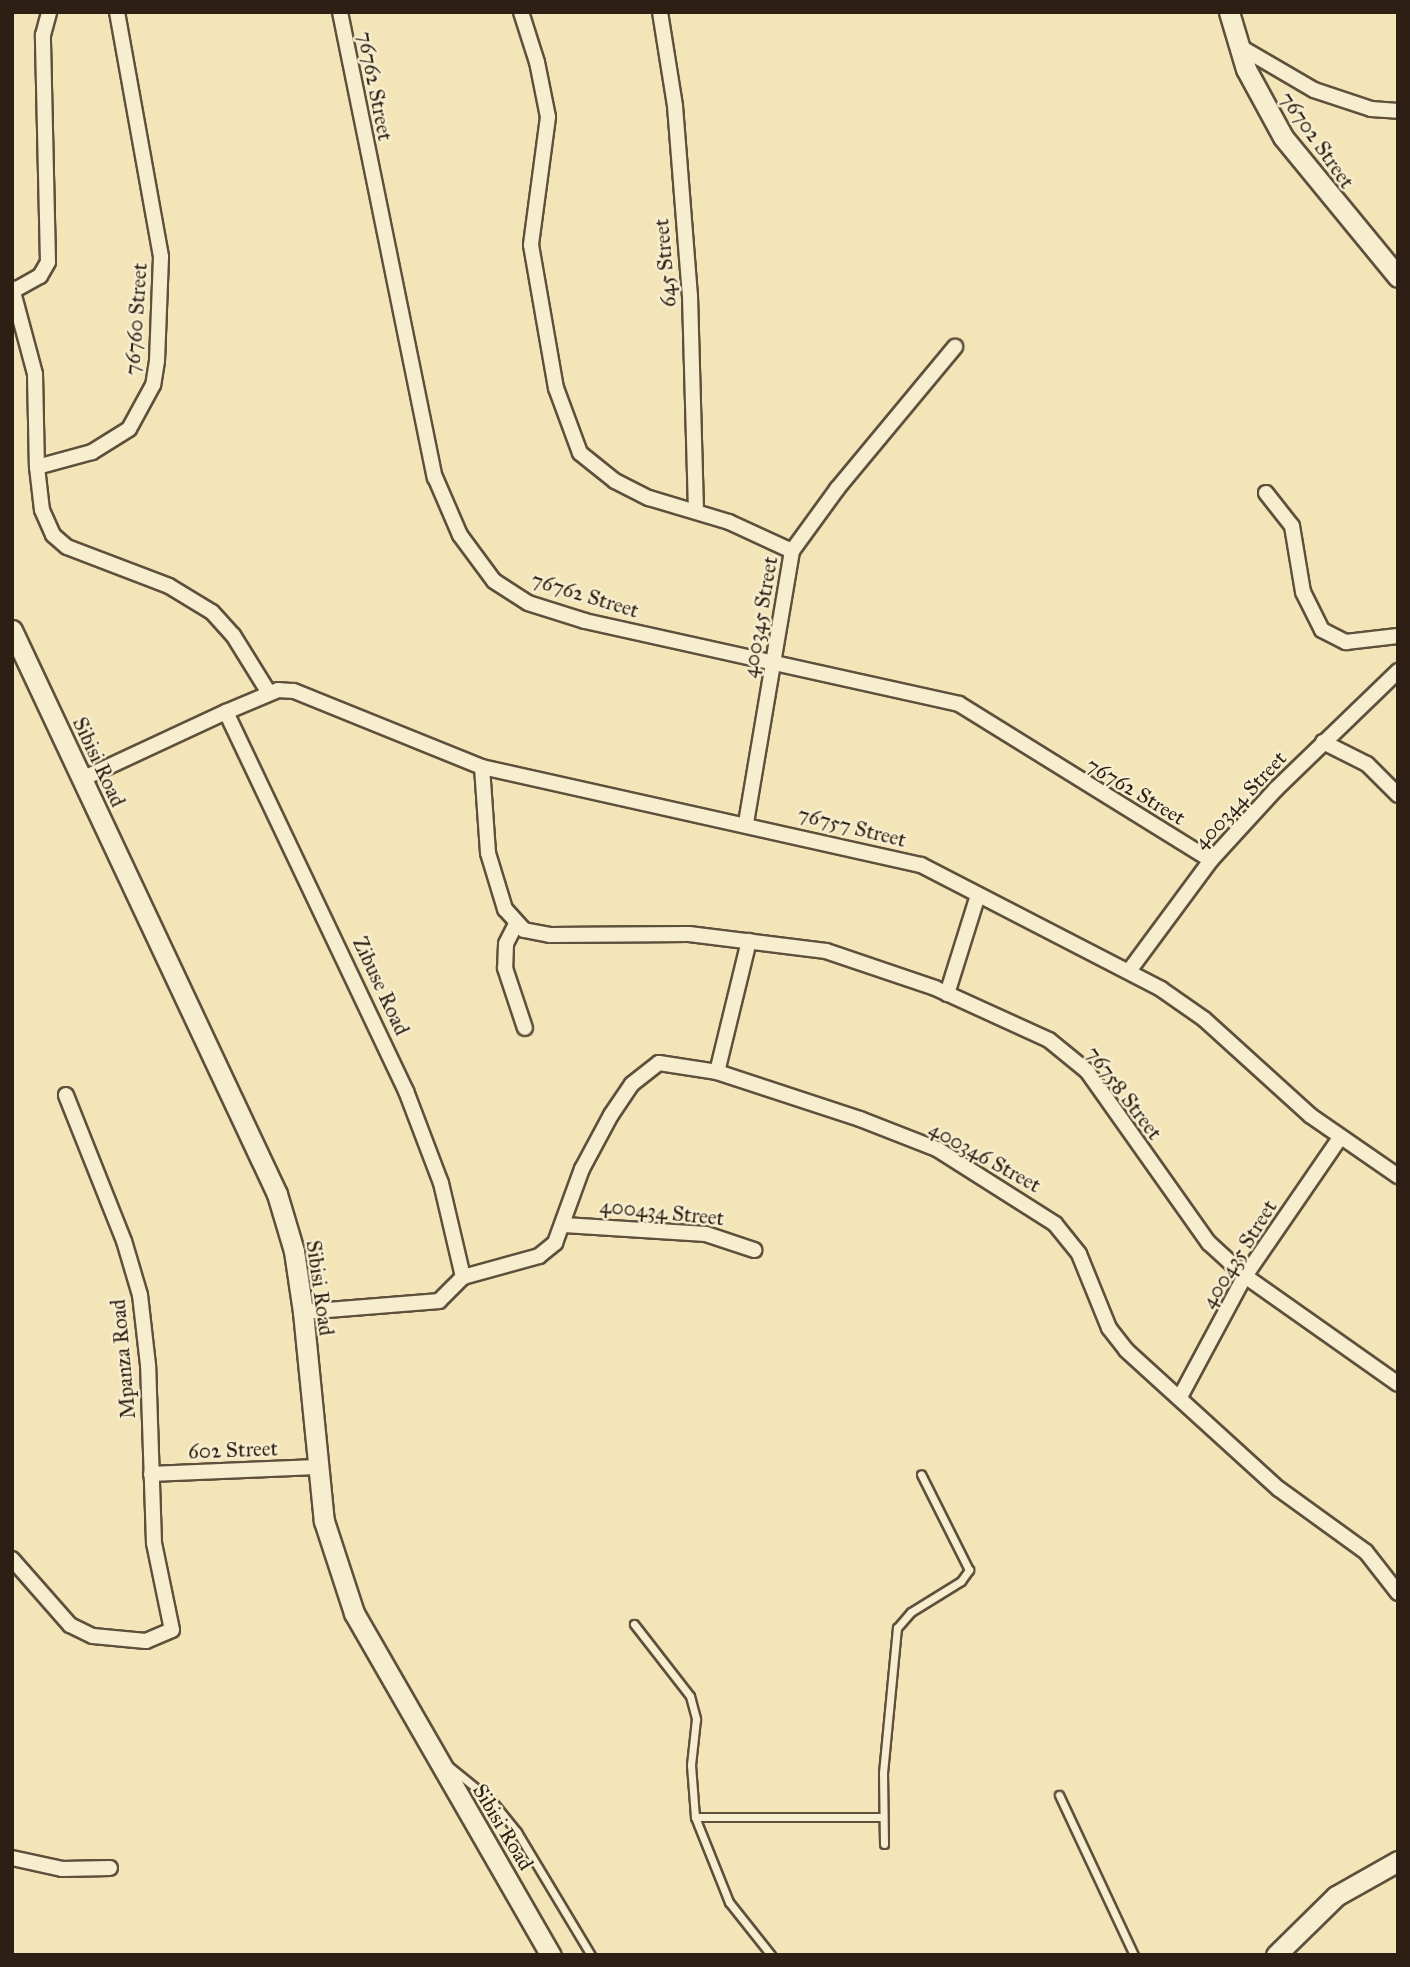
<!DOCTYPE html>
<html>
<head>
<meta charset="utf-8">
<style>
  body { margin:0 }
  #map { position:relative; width:1410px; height:1967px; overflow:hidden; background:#f3e5b7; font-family:"IM FELL Great Primer",serif }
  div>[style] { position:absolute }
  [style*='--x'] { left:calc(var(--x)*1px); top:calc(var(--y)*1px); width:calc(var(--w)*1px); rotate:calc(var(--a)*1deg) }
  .roads { filter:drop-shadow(2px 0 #5e503c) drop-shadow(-2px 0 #5e503c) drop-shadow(0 2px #5e503c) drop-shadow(0 -2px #5e503c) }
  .lane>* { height:7px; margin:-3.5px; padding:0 3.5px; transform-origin:3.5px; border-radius:3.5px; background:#f7eed0 }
  .street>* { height:14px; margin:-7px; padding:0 7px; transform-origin:7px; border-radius:7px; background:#f7eed0 }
  .secondary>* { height:19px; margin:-9.5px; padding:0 9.5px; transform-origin:9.5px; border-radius:9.5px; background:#f7eed0 }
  span { translate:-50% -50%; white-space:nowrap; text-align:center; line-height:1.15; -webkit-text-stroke:5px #f7eed0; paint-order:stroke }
  .street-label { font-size:21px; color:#2d1f13 }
  .frame { position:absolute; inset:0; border:14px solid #2d1f13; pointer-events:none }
</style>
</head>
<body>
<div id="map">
  <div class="roads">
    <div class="lane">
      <i style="--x:634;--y:1624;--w:91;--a:52.1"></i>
      <i style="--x:690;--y:1696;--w:24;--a:75"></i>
      <i style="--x:696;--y:1719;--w:46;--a:96.2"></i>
      <i style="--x:691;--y:1765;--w:52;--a:85.6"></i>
      <i style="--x:695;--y:1817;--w:92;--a:68.2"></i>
      <i style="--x:729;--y:1902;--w:68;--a:51.6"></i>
      <i style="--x:450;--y:1767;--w:54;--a:39"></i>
      <i style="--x:492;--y:1801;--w:40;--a:51"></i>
      <i style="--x:517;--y:1832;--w:144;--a:59"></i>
      <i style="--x:1059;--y:1795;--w:177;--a:64.9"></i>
      <i style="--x:695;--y:1817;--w:186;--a:0"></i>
      <i style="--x:884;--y:1844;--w:71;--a:-90.8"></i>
      <i style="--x:883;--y:1773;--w:146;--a:-84.5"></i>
      <i style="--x:897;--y:1628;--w:21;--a:-49"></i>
      <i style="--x:911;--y:1612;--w:59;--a:-31.8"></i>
      <i style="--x:961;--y:1581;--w:14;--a:-54"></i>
      <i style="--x:969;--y:1570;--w:107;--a:-116.6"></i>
    </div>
    <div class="street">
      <i style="--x:117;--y:12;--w:249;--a:79.8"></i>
      <i style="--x:161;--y:257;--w:104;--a:92.2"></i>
      <i style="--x:157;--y:361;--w:24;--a:99"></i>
      <i style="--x:153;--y:385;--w:50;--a:118.6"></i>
      <i style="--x:129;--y:429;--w:44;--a:148.1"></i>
      <i style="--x:92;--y:452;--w:57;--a:164.7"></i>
      <i style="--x:37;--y:467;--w:43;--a:83.4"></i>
      <i style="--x:42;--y:510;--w:27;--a:66"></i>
      <i style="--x:53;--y:535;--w:18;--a:41"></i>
      <i style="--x:67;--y:547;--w:109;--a:20.9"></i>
      <i style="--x:169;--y:586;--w:50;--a:31.2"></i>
      <i style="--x:212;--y:612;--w:31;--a:48"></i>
      <i style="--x:233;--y:635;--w:68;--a:58.2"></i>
      <i style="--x:340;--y:12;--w:475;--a:78.5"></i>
      <i style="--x:435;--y:477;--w:63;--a:66.7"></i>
      <i style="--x:460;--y:535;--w:57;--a:53.5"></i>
      <i style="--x:494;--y:581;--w:40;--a:32.9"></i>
      <i style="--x:528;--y:603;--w:60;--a:17.5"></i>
      <i style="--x:585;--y:621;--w:383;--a:12.5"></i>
      <i style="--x:959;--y:704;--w:296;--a:31.8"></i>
      <i style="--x:521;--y:12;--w:52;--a:72.3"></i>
      <i style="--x:537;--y:62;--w:56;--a:78.7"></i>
      <i style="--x:548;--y:117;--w:129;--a:97.6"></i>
      <i style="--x:531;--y:245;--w:145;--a:80.1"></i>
      <i style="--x:556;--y:388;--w:69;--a:69.7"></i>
      <i style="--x:580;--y:453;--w:45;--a:38.7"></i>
      <i style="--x:615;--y:481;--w:38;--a:27"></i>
      <i style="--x:649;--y:498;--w:84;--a:16.7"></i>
      <i style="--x:729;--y:522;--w:69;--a:24.7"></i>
      <i style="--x:660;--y:12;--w:95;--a:80.9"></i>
      <i style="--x:675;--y:106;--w:191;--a:85.5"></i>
      <i style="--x:690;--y:296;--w:215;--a:88.4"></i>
      <i style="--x:1237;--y:45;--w:89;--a:30.3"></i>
      <i style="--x:1314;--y:90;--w:60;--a:18.4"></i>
      <i style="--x:1371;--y:109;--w:27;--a:4"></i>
      <i style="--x:12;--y:288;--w:89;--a:75"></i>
      <i style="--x:35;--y:374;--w:93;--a:88.8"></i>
      <i style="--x:13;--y:291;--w:31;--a:-29"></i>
      <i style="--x:40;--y:276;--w:16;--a:-60"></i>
      <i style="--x:48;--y:262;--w:227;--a:-91.3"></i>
      <i style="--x:43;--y:35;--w:24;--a:-75"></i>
      <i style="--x:1266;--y:493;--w:42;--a:51.8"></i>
      <i style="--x:1292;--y:526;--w:67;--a:80.5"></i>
      <i style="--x:1303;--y:592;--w:42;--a:63.4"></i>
      <i style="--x:1322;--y:630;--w:27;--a:27"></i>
      <i style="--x:1346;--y:642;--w:52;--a:-6.6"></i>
      <i style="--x:226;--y:712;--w:56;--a:-22.9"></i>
      <i style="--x:278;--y:690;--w:16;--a:4"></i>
      <i style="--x:294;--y:691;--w:203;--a:22"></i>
      <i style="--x:482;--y:767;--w:450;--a:12.6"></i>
      <i style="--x:921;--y:865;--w:270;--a:27.3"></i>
      <i style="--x:1161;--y:989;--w:52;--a:34.9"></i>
      <i style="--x:1204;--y:1019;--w:144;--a:42.2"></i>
      <i style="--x:1311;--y:1116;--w:106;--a:34.6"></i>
      <i style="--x:1323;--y:742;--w:49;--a:26.6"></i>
      <i style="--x:1367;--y:764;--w:44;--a:45"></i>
      <i style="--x:482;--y:767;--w:86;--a:86"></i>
      <i style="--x:488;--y:853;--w:59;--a:73.1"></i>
      <i style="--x:505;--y:909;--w:28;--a:48"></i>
      <i style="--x:524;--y:930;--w:26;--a:11"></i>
      <i style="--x:550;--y:935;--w:139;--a:-0.4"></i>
      <i style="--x:689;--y:934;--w:138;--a:7.1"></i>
      <i style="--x:826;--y:951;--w:115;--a:18.7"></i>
      <i style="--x:935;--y:988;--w:125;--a:24.5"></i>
      <i style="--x:1049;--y:1040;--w:49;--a:39.2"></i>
      <i style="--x:1087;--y:1071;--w:211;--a:54.7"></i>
      <i style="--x:1209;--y:1243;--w:49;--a:42.5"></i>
      <i style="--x:1245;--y:1276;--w:187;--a:35.2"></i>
      <i style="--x:82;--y:779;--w:159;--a:-25"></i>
      <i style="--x:226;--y:712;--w:420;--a:64.6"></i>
      <i style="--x:406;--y:1091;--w:98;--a:69.2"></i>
      <i style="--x:441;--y:1183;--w:97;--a:76.8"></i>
      <i style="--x:463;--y:1277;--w:34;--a:135"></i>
      <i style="--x:439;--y:1301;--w:136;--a:175.4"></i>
      <i style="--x:746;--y:823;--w:276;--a:-80.4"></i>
      <i style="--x:792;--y:551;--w:77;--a:-54"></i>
      <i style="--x:837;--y:489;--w:185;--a:-50.3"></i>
      <i style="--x:516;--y:924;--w:22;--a:117"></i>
      <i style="--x:506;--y:944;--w:24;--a:92"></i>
      <i style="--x:505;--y:968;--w:63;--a:71.6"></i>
      <i style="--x:1129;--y:971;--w:138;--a:-53.5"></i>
      <i style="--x:1211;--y:860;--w:96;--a:-47.5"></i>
      <i style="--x:1276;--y:789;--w:170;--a:-44"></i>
      <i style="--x:947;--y:994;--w:104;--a:-72.6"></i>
      <i style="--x:717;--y:1072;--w:135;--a:-76.3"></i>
      <i style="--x:564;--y:1225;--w:142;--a:3.6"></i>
      <i style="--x:706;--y:1234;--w:51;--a:18.4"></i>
      <i style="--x:463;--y:1277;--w:79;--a:-15.4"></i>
      <i style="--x:539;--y:1256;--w:21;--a:-39"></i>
      <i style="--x:555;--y:1243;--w:79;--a:-70"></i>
      <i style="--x:582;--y:1169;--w:61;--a:-61.8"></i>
      <i style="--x:611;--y:1115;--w:37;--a:-56"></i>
      <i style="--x:632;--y:1084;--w:34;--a:-38"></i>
      <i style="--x:659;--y:1063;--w:59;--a:8.8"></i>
      <i style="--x:717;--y:1072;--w:151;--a:18.2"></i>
      <i style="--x:860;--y:1119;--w:83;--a:21.3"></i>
      <i style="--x:937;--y:1149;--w:140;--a:32.4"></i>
      <i style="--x:1055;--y:1224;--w:38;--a:51"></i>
      <i style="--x:1079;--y:1254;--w:80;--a:67.9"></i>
      <i style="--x:1109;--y:1328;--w:28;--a:52"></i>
      <i style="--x:1126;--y:1350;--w:207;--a:42.3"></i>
      <i style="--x:1279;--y:1489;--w:107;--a:35.9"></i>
      <i style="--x:1366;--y:1552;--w:52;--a:52"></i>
      <i style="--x:1180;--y:1397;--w:137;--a:-61.8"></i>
      <i style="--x:1245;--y:1276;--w:168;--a:-55.5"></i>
      <i style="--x:151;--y:1474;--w:165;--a:-2.4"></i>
      <i style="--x:12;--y:1559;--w:88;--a:48.7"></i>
      <i style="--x:70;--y:1625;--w:25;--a:26"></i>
      <i style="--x:93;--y:1636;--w:53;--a:5.4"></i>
      <i style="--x:146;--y:1641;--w:28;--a:-23"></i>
      <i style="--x:172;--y:1630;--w:89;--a:-101.7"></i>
      <i style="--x:154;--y:1543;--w:178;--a:-91.9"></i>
      <i style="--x:148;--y:1365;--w:70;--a:-96.5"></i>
      <i style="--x:140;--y:1295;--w:56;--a:-106.5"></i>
      <i style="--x:124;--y:1241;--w:157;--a:-111.7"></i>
      <i style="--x:12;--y:1858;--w:51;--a:12.4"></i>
      <i style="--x:62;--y:1869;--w:48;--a:-1.2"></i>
    </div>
    <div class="secondary">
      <i style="--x:1229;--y:12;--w:59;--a:73.4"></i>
      <i style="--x:1246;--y:69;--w:77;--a:61.4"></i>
      <i style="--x:1283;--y:137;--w:181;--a:50.6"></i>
      <i style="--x:12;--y:630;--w:623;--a:64.83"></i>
      <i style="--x:277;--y:1194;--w:59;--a:73.4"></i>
      <i style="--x:294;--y:1251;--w:62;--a:81.6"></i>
      <i style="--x:303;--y:1312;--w:210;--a:84.3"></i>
      <i style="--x:324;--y:1521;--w:97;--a:71.9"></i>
      <i style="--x:354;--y:1613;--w:395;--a:60.1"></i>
      <i style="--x:1276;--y:1955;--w:84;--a:-44.5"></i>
      <i style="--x:1336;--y:1896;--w:71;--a:-29.4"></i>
    </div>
  </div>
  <div class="street-label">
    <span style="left:375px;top:86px;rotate:79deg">76762 Street</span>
    <span style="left:1317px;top:140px;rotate:55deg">76702 Street</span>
    <span style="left:665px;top:263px;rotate:-95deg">645 Street</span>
    <span style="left:136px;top:319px;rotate:-86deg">76760 Street</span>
    <span style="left:585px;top:595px;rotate:17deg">76762 Street</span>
    <span style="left:760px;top:617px;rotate:-80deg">400345 Street</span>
    <span style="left:99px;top:762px;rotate:65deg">Sibisi Road</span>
    <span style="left:1136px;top:791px;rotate:31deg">76762 Street</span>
    <span style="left:1240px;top:800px;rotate:-47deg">400344 Street</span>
    <span style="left:852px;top:827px;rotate:14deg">76757 Street</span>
    <span style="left:381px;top:986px;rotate:65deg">Zibuse Road</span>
    <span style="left:1124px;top:1093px;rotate:53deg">76758 Street</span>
    <span style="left:985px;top:1157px;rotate:29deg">400346 Street</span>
    <span style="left:662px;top:1212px;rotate:6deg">400434 Street</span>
    <span style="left:1239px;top:1254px;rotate:-58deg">400435 Street</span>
    <span style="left:320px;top:1288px;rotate:82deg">Sibisi Road</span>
    <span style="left:123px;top:1359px;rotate:-95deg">Mpanza Road</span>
    <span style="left:233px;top:1450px;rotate:-2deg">602 Street</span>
    <span style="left:503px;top:1827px;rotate:59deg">Sibisi Road</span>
  </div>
  <div class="frame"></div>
</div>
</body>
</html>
